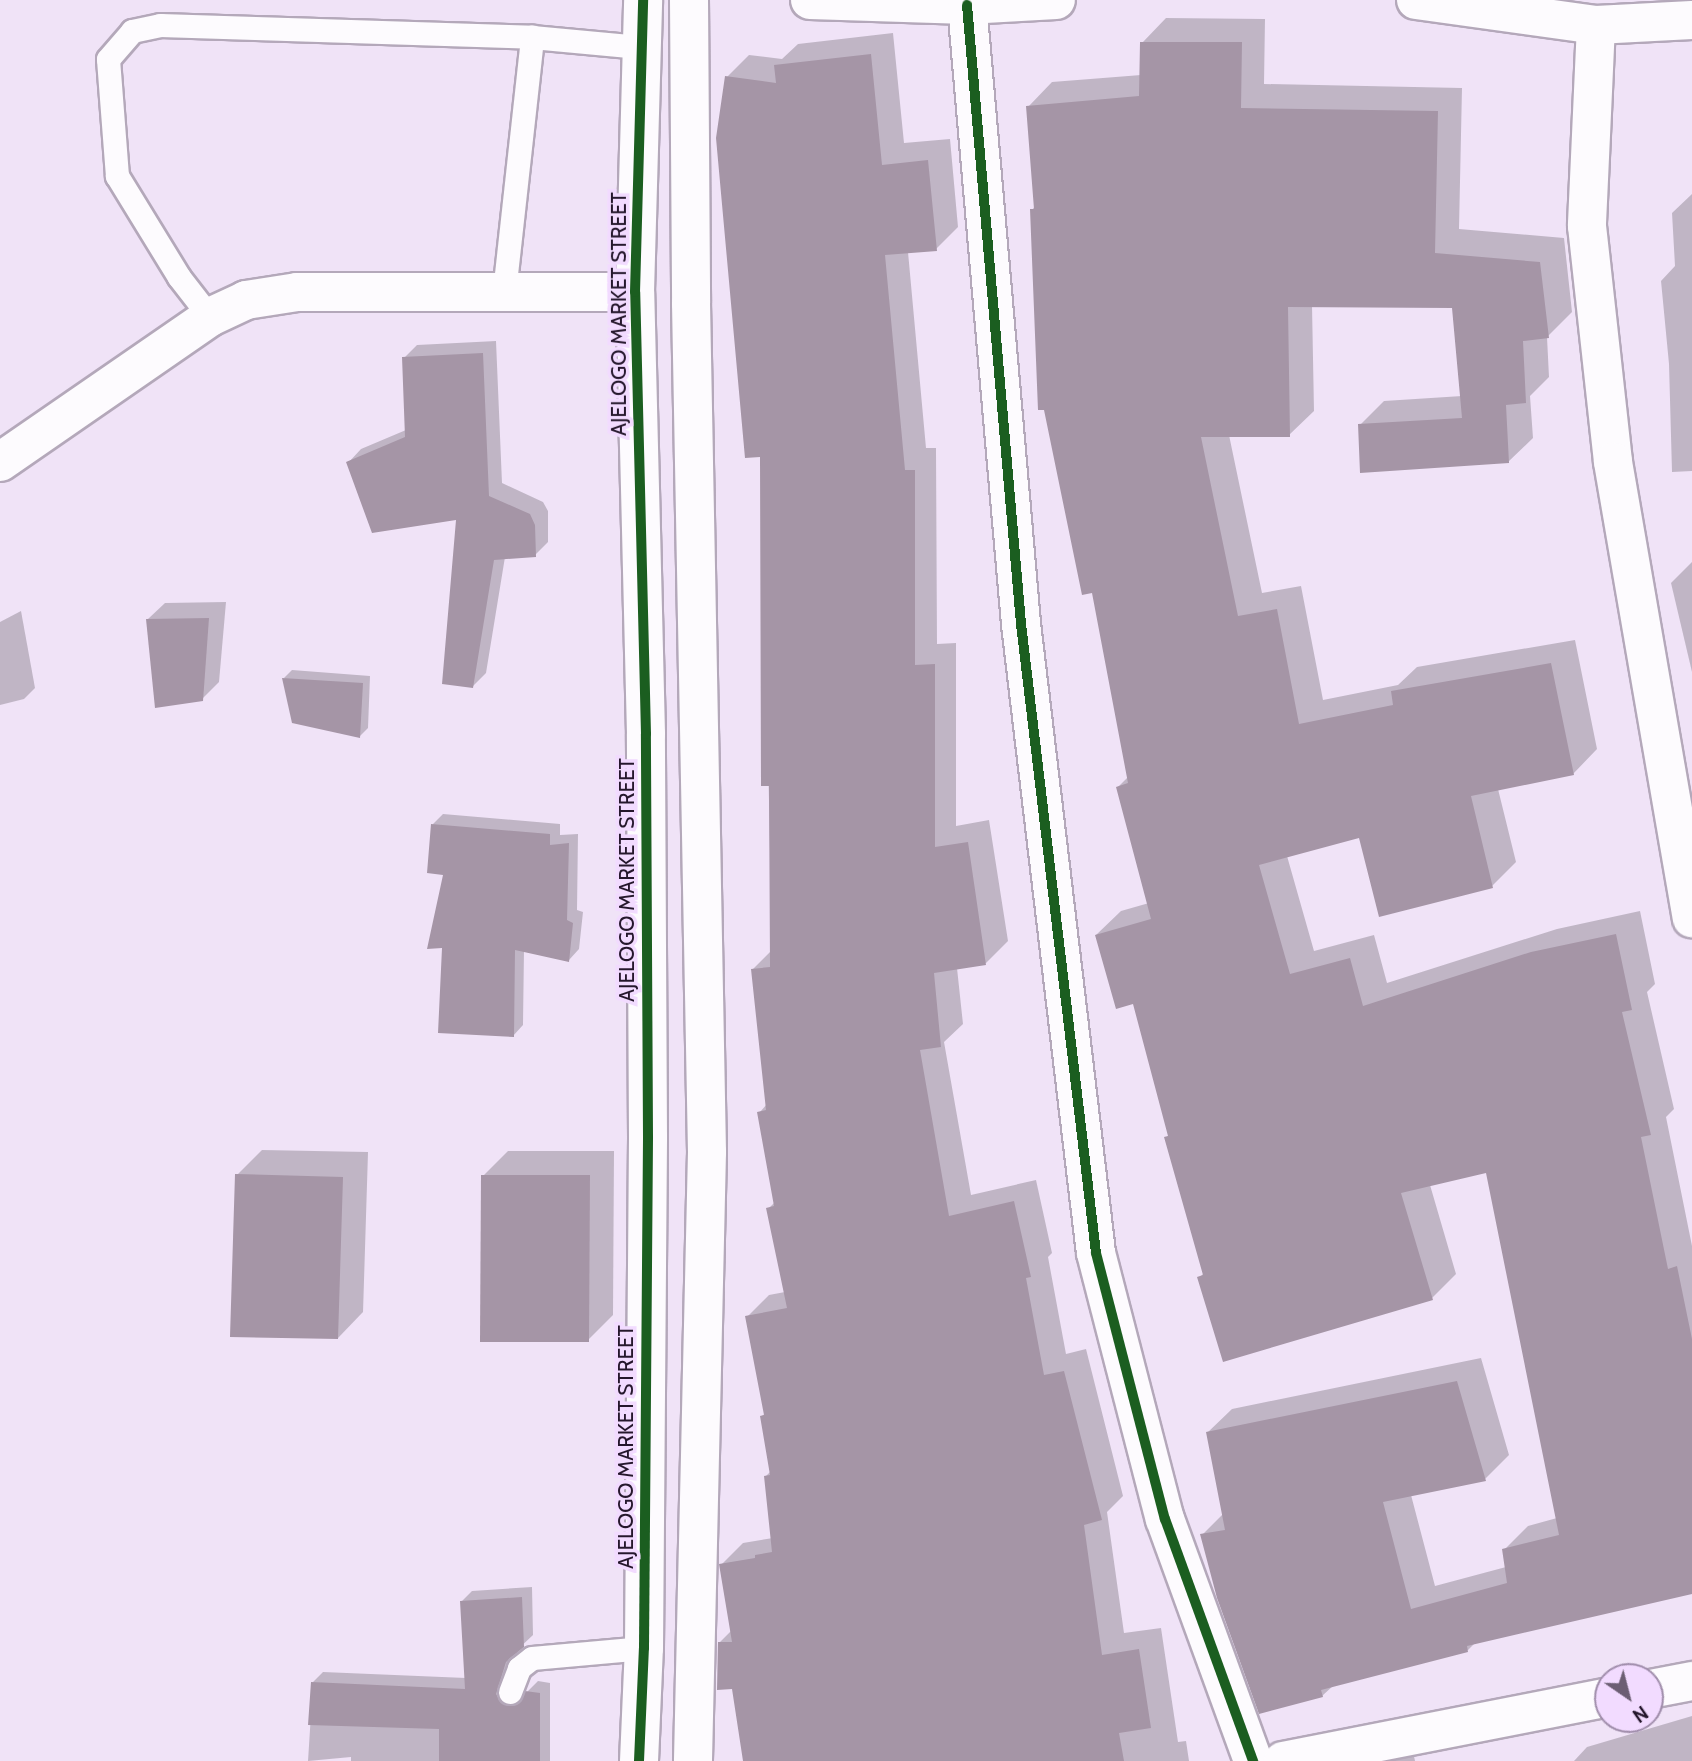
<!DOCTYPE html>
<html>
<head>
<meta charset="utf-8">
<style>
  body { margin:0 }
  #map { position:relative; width:1692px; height:1761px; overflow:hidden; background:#f0e3f7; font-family:Cabin,sans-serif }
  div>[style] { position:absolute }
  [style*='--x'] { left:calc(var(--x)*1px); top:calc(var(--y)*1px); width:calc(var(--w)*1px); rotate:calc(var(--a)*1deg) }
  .shadow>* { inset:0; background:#0003 }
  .building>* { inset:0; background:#a595a6 }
  .roads { filter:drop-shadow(2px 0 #b4a8ba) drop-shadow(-2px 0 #b4a8ba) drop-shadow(0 2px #b4a8ba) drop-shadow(0 -2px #b4a8ba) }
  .lane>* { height:23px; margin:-11.5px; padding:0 11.5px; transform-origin:11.5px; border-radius:11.5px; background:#fdfbfe }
  .street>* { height:38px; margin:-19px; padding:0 19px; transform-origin:19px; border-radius:19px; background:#fdfbfe }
  .secondary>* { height:38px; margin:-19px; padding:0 19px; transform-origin:19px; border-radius:19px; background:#fdfbfe }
  .cycleway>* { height:10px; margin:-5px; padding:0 5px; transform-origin:5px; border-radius:5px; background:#1b5e20 }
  span { translate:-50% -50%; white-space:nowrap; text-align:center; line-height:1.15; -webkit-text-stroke:7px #f2dbff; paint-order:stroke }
  .street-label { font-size:21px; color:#25172c }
  .north { position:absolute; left:1594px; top:1663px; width:70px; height:70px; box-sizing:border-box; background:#f2dbff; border:2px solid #a08dab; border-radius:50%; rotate:145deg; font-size:19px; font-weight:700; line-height:28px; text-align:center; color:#25172c }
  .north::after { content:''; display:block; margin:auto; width:24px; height:32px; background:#6c5e73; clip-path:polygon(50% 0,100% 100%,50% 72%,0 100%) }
</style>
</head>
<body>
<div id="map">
  <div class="shadow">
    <i style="clip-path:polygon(1166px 18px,1265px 19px,1264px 84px,1462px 88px,1459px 229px,1564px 238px,1572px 312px,1547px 337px,1549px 377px,1530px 396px,1533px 438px,1508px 462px,1360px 425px,1384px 401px,1462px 396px,1454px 306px,1312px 305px,1314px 411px,1289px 435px,1229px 435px,1262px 593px,1301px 586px,1323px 700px,1398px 685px,1417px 667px,1575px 640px,1597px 749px,1573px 774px,1498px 789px,1516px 862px,1492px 886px,1360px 835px,1287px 856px,1314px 951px,1374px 935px,1387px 983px,1557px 929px,1640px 911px,1655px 984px,1647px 992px,1674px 1109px,1666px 1117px,1692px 1246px,1692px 1592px,1476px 1642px,1468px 1650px,1334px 1685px,1322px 1696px,1202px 1535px,1223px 1514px,1207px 1433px,1232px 1409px,1481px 1358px,1509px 1455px,1485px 1479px,1411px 1495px,1435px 1586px,1506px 1567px,1504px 1550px,1528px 1526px,1557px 1518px,1487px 1171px,1430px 1185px,1456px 1274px,1432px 1298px,1199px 1278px,1204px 1273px,1166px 1138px,1169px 1135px,1134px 1002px,1096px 935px,1121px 911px,1149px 903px,1118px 787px,1128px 777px,1032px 210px,1036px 205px,1028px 107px,1052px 82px,1141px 75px,1142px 43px)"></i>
    <i style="clip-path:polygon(893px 33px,904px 143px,950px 139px,958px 227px,936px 249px,908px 252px,926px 448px,936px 448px,937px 644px,956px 643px,956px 826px,989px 820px,1008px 941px,986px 963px,957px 968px,963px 1024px,944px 1042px,971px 1195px,1036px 1180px,1052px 1253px,1048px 1257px,1066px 1354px,1086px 1349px,1123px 1496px,1107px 1512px,1124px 1633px,1161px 1628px,1178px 1742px,1186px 1741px,1189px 1761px,744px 1761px,733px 1687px,719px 1643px,732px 1630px,721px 1565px,743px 1543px,773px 1538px,766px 1476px,771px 1471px,762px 1416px,766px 1413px,747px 1317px,769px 1295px,785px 1292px,768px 1209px,775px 1202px,759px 1113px,767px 1104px,753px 969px,772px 950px,762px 455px,727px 77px,749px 55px,782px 59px,798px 44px)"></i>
    <i style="clip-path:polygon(1692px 194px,1692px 471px,1672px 472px,1669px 364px,1661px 281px,1675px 266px,1672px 213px)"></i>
    <i style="clip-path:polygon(496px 341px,502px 483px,543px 502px,548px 511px,548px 542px,535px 555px,505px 557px,486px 673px,473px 686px,458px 518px,348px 463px,361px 449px,406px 430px,404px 358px,417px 345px)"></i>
    <i style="clip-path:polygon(1692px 562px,1692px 672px,1671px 583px)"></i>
    <i style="clip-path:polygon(226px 602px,219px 682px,202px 699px,148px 619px,165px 603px)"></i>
    <i style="clip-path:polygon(21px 611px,35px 688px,24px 699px,0 705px,0 622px)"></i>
    <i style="clip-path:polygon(292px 670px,370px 676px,368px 728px,360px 736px,284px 678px)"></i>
    <i style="clip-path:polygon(443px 814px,560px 824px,560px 835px,578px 834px,577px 910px,583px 912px,579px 949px,569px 960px,524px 950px,523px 1025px,513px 1036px,446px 873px,433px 824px)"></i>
    <i style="clip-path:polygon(262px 1150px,368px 1152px,363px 1312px,338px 1338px,237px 1175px)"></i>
    <i style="clip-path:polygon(508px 1151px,614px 1151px,613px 1315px,588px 1340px,483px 1176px)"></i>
    <i style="clip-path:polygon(532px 1587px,533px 1635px,515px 1652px,506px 1682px,510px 1691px,523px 1696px,538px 1681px,550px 1683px,550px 1761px,351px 1761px,351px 1757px,308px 1761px,313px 1682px,323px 1672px,466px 1678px,462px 1601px,472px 1591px)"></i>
    <i style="clip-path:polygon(1692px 1716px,1692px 1761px,1574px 1761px,1587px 1747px)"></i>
    <i style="clip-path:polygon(1412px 1747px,1415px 1761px,1354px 1761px)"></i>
  </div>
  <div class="building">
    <i style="clip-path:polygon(1140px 42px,1242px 42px,1241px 108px,1438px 111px,1435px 253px,1540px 262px,1549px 338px,1523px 341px,1526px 403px,1506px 405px,1509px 463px,1360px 473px,1358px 424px,1462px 418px,1452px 308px,1288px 307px,1290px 437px,1201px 437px,1238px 616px,1277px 609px,1299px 724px,1393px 705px,1391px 691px,1551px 663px,1574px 775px,1471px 796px,1493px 888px,1379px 917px,1359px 838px,1259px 865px,1290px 974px,1350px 958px,1363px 1006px,1531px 952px,1616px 934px,1632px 1010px,1622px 1012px,1651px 1135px,1641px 1137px,1668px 1269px,1677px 1266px,1692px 1339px,1692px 1594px,1467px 1646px,1468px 1652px,1321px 1690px,1323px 1697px,1259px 1714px,1217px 1598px,1200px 1534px,1225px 1530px,1206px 1432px,1457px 1381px,1486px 1481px,1383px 1502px,1411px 1609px,1507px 1583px,1502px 1549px,1559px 1535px,1486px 1173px,1401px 1193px,1433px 1300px,1223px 1362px,1197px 1277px,1203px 1275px,1164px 1137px,1168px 1136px,1133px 1004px,1116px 1009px,1095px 935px,1151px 919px,1116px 787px,1128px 783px,1092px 593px,1082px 595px,1044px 410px,1038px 410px,1030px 209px,1034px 209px,1026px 106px,1139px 96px)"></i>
    <i style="clip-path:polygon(871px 54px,882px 165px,928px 160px,937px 251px,885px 255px,905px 470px,915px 470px,915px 665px,935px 664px,935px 847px,968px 842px,986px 965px,934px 973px,941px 1047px,920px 1050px,949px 1216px,1014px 1201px,1031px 1277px,1026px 1278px,1044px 1375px,1064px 1371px,1102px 1520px,1084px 1525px,1102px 1655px,1139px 1649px,1151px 1728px,1119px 1733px,1124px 1761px,743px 1761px,732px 1689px,717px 1690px,718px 1642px,732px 1642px,719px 1564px,755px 1558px,755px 1555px,772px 1552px,764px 1476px,770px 1475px,760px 1416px,764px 1415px,745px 1316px,787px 1308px,766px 1208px,774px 1206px,757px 1112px,766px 1110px,751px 969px,770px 967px,769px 786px,761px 786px,760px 457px,745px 458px,716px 138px,725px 76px,776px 83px,774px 65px)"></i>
    <i style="clip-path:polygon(483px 353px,489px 496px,530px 514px,535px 525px,536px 557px,494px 560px,473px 688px,442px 684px,456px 520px,372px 533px,346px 462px,405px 437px,402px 357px)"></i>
    <i style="clip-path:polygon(209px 618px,203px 701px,155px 708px,146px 619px)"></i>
    <i style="clip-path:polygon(282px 678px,363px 683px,360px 738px,292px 723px)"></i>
    <i style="clip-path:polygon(431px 824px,550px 834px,550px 845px,569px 843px,567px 920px,573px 923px,569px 962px,515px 950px,514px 1037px,438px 1033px,442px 948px,427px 949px,443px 875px,427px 873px)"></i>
    <i style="clip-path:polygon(235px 1174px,343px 1177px,338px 1339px,230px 1337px)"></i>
    <i style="clip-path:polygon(481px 1175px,590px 1175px,589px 1342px,480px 1342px)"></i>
    <i style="clip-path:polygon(522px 1597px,524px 1647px,506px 1662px,496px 1694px,500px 1701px,512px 1706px,519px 1702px,525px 1691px,540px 1693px,540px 1761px,439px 1761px,439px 1729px,308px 1725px,311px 1682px,465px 1689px,460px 1601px)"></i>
  </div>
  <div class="roads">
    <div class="lane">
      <i style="--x:504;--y:292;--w:257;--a:-83.7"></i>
      <i style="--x:210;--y:317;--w:51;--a:-127.8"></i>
      <i style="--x:179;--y:277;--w:119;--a:-121.5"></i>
      <i style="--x:117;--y:176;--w:117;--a:-94.4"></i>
      <i style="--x:108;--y:59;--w:37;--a:-49"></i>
      <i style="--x:132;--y:31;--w:29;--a:-12"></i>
      <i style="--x:160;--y:25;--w:372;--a:1.8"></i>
      <i style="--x:532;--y:37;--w:108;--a:5.3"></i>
      <i style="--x:510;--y:1692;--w:26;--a:-69"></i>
      <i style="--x:519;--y:1668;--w:16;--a:-38"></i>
      <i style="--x:532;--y:1658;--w:112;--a:-5.1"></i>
    </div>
    <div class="street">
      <i style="--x:810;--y:0;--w:157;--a:1.8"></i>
      <i style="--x:967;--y:5;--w:89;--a:-3.2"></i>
      <i style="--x:1416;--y:0;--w:182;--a:7.9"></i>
      <i style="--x:1596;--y:25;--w:96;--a:-3"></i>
      <i style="--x:967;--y:5;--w:621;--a:85.01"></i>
      <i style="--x:1021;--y:624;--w:633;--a:83.2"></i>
      <i style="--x:1096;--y:1253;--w:275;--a:75.5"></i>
      <i style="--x:1165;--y:1519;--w:258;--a:70"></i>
      <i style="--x:1596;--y:25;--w:201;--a:92.6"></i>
      <i style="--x:1587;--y:226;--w:237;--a:83.7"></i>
      <i style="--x:1613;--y:462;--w:463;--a:80.2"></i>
      <i style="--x:0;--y:462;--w:255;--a:-34.6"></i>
      <i style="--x:210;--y:317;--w:40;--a:-25"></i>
      <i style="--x:246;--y:300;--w:52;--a:-8.9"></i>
      <i style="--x:297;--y:292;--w:338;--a:0"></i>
      <i style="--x:1650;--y:1689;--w:43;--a:-10.8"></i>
      <i style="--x:1283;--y:1761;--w:331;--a:-11.1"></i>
    </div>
    <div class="secondary">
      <i style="--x:689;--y:0;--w:303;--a:89.6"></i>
      <i style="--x:691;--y:303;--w:849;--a:88.92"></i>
      <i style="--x:707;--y:1152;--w:609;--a:91.32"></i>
      <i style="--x:639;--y:1761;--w:113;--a:-87.5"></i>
      <i style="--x:644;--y:1648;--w:511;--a:-89.55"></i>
      <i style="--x:648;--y:1137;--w:403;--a:-90.3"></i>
      <i style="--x:646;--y:734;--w:442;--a:-91.4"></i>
      <i style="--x:635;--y:292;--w:292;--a:-88.4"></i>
    </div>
  </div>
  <div class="cycleway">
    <i style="--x:967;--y:5;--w:621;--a:85.01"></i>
    <i style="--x:1021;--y:624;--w:633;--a:83.2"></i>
    <i style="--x:1096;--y:1253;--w:275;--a:75.5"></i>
    <i style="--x:1165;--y:1519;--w:258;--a:70"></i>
    <i style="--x:639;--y:1761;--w:113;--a:-87.5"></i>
    <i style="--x:644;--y:1648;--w:511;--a:-89.55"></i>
    <i style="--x:648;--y:1137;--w:403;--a:-90.3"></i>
    <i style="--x:646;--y:734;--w:442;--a:-91.4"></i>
    <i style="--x:635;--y:292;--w:292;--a:-88.4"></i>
  </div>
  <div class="street-label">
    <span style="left:619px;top:314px;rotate:-90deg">AJELOGO MARKET STREET</span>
    <span style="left:627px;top:880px;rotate:-90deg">AJELOGO MARKET STREET</span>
    <span style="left:626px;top:1447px;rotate:-90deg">AJELOGO MARKET STREET</span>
  </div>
  <div class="north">N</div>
</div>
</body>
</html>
